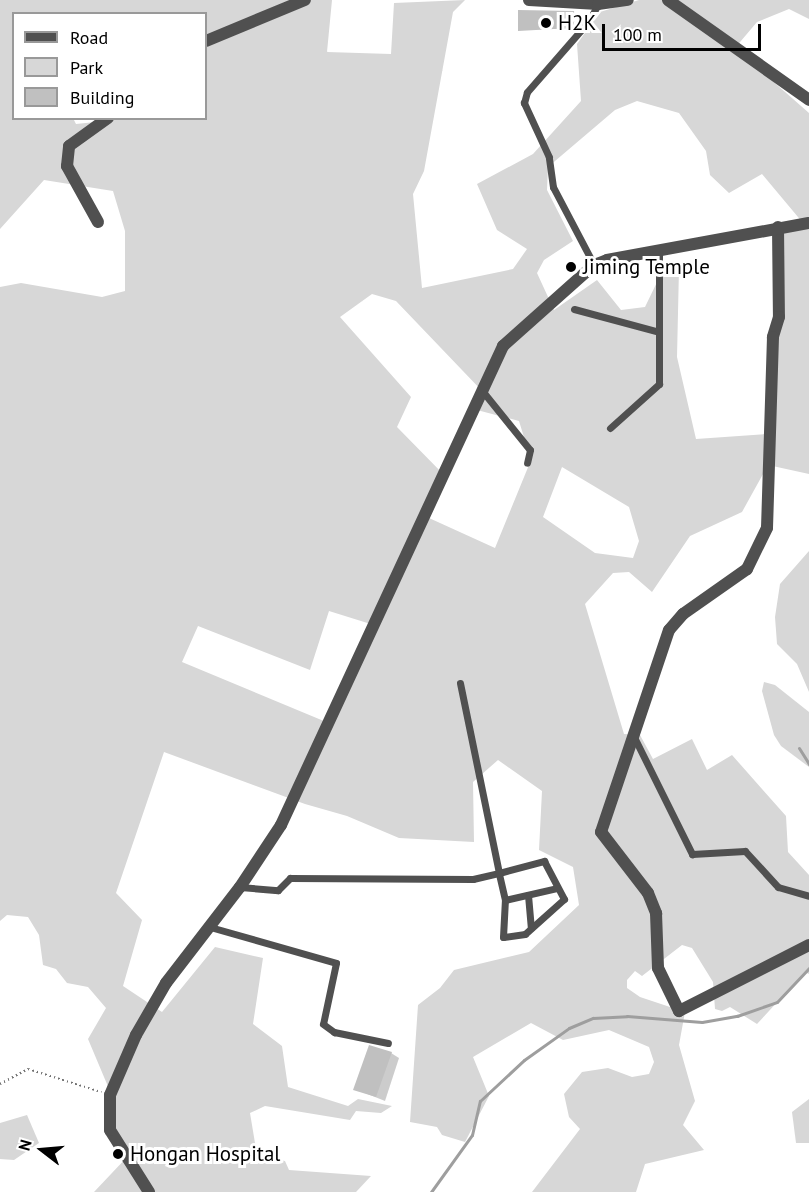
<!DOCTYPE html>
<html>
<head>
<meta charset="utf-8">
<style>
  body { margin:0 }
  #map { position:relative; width:809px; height:1192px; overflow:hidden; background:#fff; font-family:"PT Sans",sans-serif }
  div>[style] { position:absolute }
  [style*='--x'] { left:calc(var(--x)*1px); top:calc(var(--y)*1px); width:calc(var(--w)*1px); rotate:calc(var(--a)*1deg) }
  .green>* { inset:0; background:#d7d7d7 }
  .shadow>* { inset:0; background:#0003 }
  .stream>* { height:3px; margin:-1.5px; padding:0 1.5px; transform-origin:1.5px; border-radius:1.5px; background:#9e9e9e }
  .building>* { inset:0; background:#c0c0c0 }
  .path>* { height:2px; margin-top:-1px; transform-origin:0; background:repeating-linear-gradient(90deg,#727272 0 1.5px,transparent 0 4.5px) }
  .service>* { height:7px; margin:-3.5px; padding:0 3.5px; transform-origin:3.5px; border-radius:3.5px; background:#505050 }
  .minor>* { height:12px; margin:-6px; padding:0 6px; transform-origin:6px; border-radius:6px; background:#505050 }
  .dots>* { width:16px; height:16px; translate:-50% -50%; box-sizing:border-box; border:3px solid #fff; border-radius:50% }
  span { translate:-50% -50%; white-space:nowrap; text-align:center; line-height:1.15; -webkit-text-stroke:6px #fff; paint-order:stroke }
  .poi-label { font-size:21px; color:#000 }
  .left { translate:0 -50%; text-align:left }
  .legend { position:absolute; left:12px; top:12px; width:195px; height:108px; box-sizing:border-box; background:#fff; border:2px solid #999; margin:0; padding:8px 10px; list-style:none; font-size:18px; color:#000 }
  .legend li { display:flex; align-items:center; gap:12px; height:30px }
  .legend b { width:30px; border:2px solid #999 }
  .north { position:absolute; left:12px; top:1120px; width:60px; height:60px; -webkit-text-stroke:4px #fff; paint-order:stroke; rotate:286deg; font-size:16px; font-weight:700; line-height:24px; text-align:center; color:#000 }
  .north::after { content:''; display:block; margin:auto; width:21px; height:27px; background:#000; clip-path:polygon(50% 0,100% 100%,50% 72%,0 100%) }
  .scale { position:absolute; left:602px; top:24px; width:159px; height:27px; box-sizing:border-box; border:3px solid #000; border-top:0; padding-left:8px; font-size:18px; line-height:21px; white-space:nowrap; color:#000; -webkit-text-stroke:4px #fff; paint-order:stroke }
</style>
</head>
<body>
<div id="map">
  <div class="green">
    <i style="clip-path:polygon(evenodd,0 0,332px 0,327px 52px,391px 54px,394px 3px,465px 0,453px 12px,424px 171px,413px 194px,422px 288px,513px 269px,527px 249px,497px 230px,477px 184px,533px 154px,581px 101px,577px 44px,600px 12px,639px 0,809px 0,809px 19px,789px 9px,757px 22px,735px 48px,809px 113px,809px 474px,768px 465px,742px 512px,690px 536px,652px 592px,629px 572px,613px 573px,585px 604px,624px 734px,640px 735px,653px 759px,692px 739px,707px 770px,732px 755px,786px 816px,788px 852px,809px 875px,809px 974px,805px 972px,757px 1024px,730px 1007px,722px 1011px,715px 1009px,713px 982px,692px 948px,682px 945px,642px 976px,635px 971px,627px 980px,627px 988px,640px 997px,685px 1012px,679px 1045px,695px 1101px,683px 1125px,704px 1150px,645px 1164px,636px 1192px,532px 1192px,580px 1129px,569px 1117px,564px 1094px,582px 1072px,608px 1068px,632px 1077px,649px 1074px,654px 1062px,649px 1047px,609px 1030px,563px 1040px,531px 1023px,473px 1057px,489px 1096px,465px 1142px,442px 1135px,437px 1127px,410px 1122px,418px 1005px,440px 988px,454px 970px,529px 952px,579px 905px,573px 867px,539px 850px,542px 791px,498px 760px,473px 782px,474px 842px,399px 838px,347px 816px,305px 804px,164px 752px,116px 893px,142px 920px,123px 986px,162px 1012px,215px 947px,263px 958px,253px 1024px,282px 1046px,288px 1087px,348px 1106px,358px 1099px,392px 1106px,381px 1113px,356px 1111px,350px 1120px,265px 1106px,250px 1113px,257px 1155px,285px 1161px,289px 1170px,371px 1176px,356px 1192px,94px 1192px,128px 1156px,111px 1135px,112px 1096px,88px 1039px,106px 1008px,88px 987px,67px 983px,56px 969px,43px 965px,39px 935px,28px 917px,7px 915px,0 921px,0 287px,21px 283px,102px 297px,125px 291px,125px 231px,113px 191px,44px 180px,0 229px,0 0,14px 14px,206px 14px,206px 118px,134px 118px,76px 124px,73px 118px,14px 118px,14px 14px,0 0,637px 101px,679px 113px,706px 151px,710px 175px,729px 193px,762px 174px,803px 223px,780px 231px,766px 434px,696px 439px,677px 357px,679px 268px,660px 276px,645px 307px,621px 310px,597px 280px,554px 310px,537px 273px,544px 260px,573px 241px,547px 190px,548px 167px,615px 110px,637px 101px,0 0,372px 294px,396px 301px,484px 393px,477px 410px,519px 421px,531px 460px,495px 548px,429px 518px,447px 478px,397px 427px,411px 397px,340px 317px,372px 294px,0 0,562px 467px,629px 507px,639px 541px,633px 558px,595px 553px,543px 517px,562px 467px,0 0,329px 611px,377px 626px,331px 724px,182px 662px,198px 626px,310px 670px,329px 611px)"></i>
    <i style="clip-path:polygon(809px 551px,809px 692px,797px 664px,777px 644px,775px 617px,780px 584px)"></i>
    <i style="clip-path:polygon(764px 682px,775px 685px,809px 712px,809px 767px,781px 746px,774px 735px,762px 691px)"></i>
    <i style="clip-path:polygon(809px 1099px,809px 1143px,796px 1143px,792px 1112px)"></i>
    <i style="clip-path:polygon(27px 1115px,39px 1143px,14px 1160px,0 1159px,0 1123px)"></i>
  </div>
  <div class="shadow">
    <i style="clip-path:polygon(573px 12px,574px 28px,520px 30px)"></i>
    <i style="clip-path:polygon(391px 1053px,399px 1058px,385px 1101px,355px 1089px)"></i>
  </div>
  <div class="stream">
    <i style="--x:799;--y:748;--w:19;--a:58"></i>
    <i style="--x:431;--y:1192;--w:70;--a:-54.3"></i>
    <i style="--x:472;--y:1135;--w:35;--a:-77"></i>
    <i style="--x:480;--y:1101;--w:60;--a:-43"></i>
    <i style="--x:524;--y:1060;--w:55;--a:-35.4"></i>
    <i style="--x:569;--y:1028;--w:26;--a:-23"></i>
    <i style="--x:593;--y:1018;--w:34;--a:-3"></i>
    <i style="--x:627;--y:1016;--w:75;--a:4.6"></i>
    <i style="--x:702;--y:1022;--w:36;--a:-10"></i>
    <i style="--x:737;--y:1016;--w:42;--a:-19.3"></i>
    <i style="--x:777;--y:1002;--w:47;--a:-46.7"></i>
  </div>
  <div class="building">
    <i style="clip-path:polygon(518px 10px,574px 11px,575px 19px,572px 28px,518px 31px)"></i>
    <i style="clip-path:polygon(369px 1045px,392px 1052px,376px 1097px,353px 1090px)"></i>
  </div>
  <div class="path">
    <i style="--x:0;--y:1084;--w:32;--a:-28"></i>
    <i style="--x:28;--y:1069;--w:77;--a:17.5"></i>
  </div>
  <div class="service">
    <i style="--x:594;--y:265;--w:88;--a:-117.7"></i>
    <i style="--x:553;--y:187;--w:30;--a:-98"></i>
    <i style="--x:549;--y:157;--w:60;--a:-114.8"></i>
    <i style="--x:524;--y:103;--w:11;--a:-75"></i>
    <i style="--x:527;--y:92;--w:94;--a:-48.9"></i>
    <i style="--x:589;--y:21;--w:19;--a:-62"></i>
    <i style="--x:574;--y:309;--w:88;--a:15.1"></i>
    <i style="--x:484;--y:393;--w:73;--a:51.1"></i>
    <i style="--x:530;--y:450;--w:13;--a:103"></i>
    <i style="--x:610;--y:428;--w:66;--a:-41.9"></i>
    <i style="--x:659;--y:384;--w:134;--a:-90"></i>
    <i style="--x:634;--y:737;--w:131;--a:63.6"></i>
    <i style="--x:692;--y:854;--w:53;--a:-3.2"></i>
    <i style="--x:745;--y:851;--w:49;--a:47.5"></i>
    <i style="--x:778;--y:887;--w:32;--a:16"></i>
    <i style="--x:240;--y:887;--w:38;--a:5"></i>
    <i style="--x:278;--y:890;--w:17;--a:-45"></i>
    <i style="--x:290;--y:878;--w:183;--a:0.3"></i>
    <i style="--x:473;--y:879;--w:27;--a:-13"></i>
    <i style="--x:499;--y:873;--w:47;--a:-14.9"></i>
    <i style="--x:544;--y:861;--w:43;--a:62.2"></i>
    <i style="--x:564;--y:899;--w:52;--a:138.1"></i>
    <i style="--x:525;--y:934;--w:22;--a:172"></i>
    <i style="--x:503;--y:937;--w:37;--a:-87"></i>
    <i style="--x:505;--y:900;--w:28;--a:-103"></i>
    <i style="--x:499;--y:873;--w:194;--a:-101.6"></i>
    <i style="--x:528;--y:895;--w:33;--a:85"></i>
    <i style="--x:505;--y:900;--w:53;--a:-13"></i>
    <i style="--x:210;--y:927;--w:131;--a:15.9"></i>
    <i style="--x:336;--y:963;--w:62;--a:102"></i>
    <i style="--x:323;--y:1024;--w:14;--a:36"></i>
    <i style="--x:334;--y:1032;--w:55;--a:11.5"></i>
  </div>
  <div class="minor">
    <i style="--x:529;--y:0;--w:69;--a:3.3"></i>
    <i style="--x:598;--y:4;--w:30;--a:-8"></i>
    <i style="--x:668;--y:0;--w:173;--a:35.3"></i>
    <i style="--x:206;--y:41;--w:107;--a:-22.5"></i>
    <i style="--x:98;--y:222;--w:64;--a:-119"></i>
    <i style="--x:67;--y:166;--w:20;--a:-84"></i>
    <i style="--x:69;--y:146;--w:48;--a:-35.7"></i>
    <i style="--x:778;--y:227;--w:90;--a:89.4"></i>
    <i style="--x:779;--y:317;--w:21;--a:107"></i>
    <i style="--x:773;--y:337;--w:191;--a:91.8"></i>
    <i style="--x:767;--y:528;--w:46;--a:116"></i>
    <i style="--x:747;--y:569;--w:78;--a:144.9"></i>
    <i style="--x:683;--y:614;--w:21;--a:131"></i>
    <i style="--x:669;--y:630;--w:213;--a:108.6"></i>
    <i style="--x:601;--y:832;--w:77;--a:52.4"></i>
    <i style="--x:648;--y:893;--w:22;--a:68"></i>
    <i style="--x:656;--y:913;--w:55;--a:87.9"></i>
    <i style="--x:658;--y:968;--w:48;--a:64"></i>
    <i style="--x:679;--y:1011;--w:146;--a:-26.9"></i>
    <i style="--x:149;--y:1192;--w:73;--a:-122.2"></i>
    <i style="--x:110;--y:1130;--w:35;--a:-90"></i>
    <i style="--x:110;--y:1095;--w:65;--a:-66.6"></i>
    <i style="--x:136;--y:1035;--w:60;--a:-60"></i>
    <i style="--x:166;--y:983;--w:121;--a:-52.4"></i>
    <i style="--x:240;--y:887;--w:74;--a:-56.5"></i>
    <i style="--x:281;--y:825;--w:528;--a:-65.13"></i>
    <i style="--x:503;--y:346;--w:122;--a:-41.7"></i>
    <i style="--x:594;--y:265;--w:14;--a:-21"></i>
    <i style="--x:607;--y:260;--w:205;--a:-10.4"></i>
  </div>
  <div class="dots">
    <i style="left:546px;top:23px;background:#000"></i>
    <i style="left:571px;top:267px;background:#000"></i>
    <i style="left:118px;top:1154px;background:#000"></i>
  </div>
  <div class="poi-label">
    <span class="left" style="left:558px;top:23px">H2K</span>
    <span class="left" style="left:583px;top:267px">Jiming Temple</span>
    <span class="left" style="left:130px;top:1154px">Hongan Hospital</span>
  </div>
  <ul class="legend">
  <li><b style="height:8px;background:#505050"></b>Road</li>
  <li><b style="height:16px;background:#d7d7d7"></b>Park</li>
  <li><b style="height:16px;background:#c0c0c0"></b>Building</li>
  </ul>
  <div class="north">N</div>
  <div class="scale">100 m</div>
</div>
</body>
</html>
